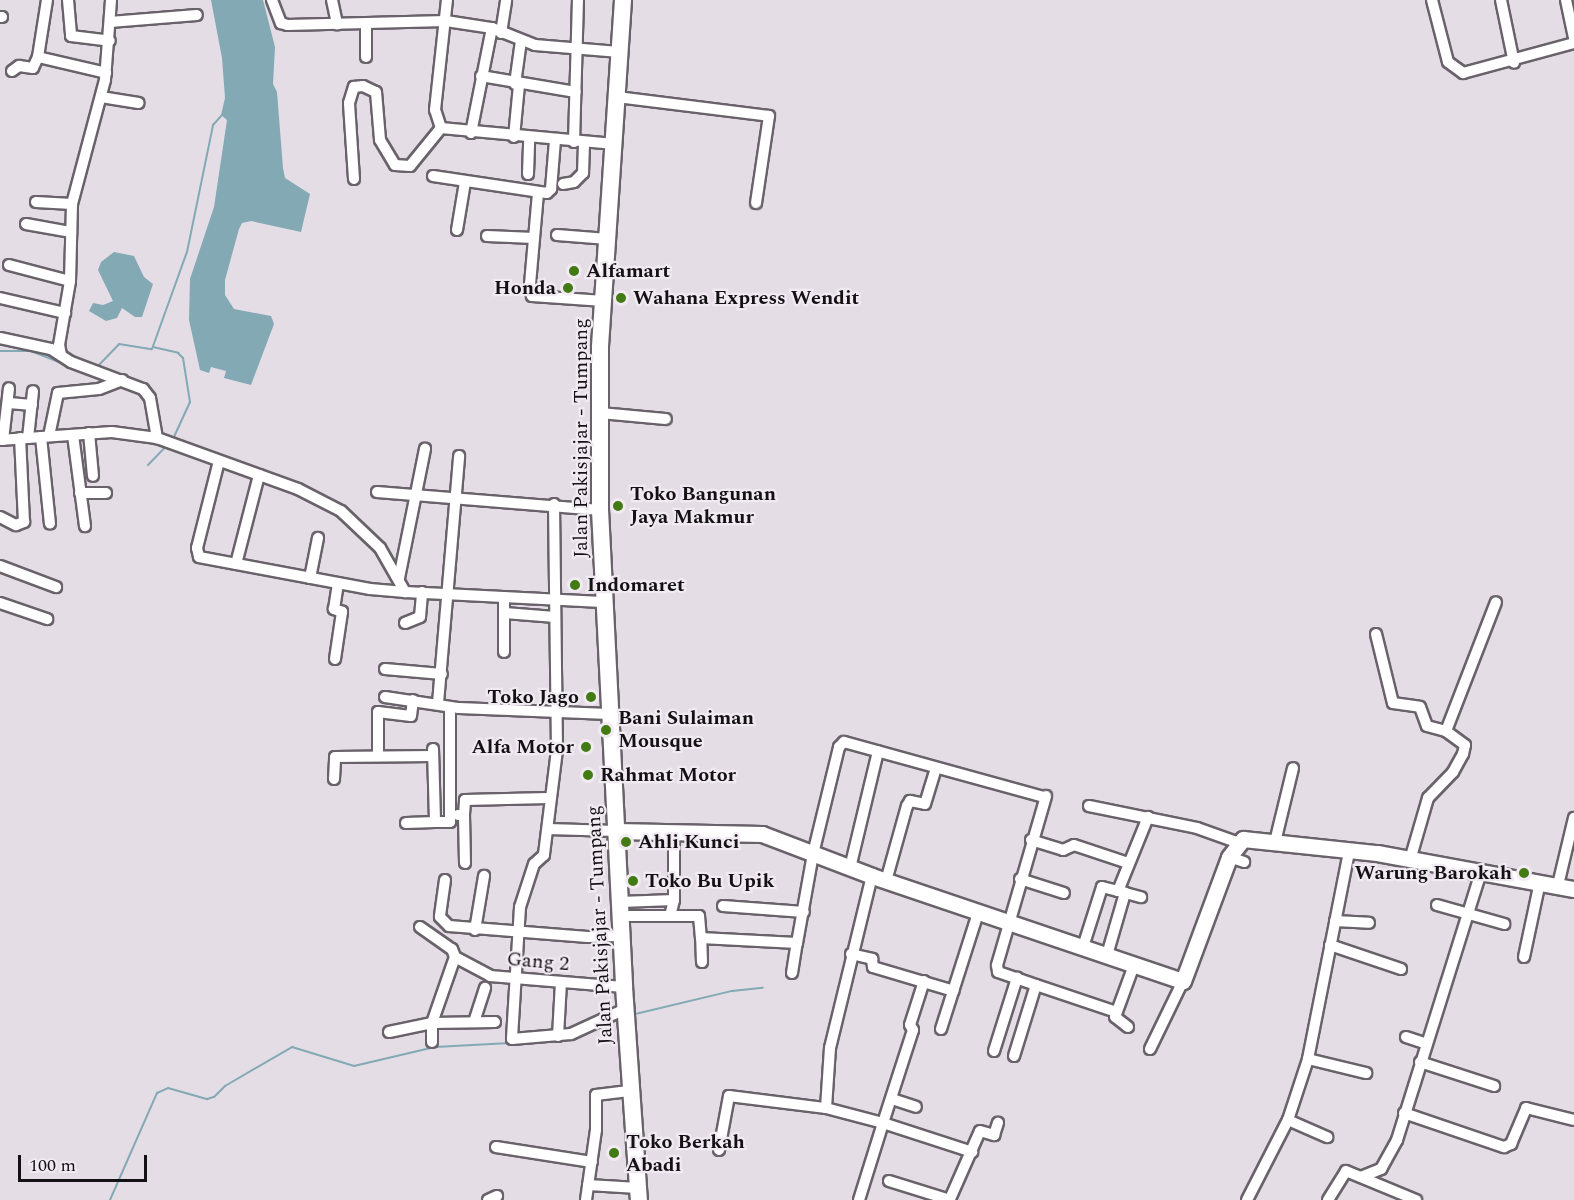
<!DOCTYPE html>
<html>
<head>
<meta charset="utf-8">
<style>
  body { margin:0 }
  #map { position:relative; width:1574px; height:1200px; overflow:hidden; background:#e5dde6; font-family:Spectral,serif }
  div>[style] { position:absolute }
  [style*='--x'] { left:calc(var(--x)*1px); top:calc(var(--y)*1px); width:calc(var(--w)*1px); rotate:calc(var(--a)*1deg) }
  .water>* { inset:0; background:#82a9b4 }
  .stream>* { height:2px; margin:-1px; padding:0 1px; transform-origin:1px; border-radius:1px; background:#82a9b4 }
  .roads { filter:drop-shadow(2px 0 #69626a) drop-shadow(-2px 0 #69626a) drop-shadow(0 2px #69626a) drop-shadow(0 -2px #69626a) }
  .street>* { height:10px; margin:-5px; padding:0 5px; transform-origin:5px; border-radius:5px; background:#fff }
  .secondary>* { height:15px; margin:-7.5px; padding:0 7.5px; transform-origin:7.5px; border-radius:7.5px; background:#fff }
  .primary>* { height:16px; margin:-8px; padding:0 8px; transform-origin:8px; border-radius:8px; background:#fff }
  .dots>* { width:16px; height:16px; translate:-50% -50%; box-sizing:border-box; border:3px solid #f2eaf3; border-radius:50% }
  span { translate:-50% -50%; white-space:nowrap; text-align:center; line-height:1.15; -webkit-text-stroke:4.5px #f2eaf3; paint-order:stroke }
  .poi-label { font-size:20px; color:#141114; font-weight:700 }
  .left { translate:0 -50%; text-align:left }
  .right { translate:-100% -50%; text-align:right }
  .street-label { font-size:20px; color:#141114 }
  .scale { position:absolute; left:18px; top:1155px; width:129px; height:27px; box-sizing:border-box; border:3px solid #141114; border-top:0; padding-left:8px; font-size:18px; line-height:21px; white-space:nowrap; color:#141114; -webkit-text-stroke:4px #f2eaf3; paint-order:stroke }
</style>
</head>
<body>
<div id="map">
  <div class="water">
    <i style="clip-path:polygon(211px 0,263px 0,275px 47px,273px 84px,277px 92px,283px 168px,285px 178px,310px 194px,301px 232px,251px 221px,242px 223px,239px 229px,225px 280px,225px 295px,234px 309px,271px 316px,274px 324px,251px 385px,224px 378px,226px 371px,211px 367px,209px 373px,200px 370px,189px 320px,190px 279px,214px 207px,227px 120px,221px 115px,225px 98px,222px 58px)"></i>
    <i style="clip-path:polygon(114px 252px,134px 256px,144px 277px,153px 284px,142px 317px,135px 317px,122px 308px,117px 318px,106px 321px,89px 311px,93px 303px,103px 305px,113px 301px,98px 270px,101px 262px)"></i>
  </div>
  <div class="stream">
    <i style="--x:153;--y:347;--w:26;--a:13"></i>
    <i style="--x:178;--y:353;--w:7;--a:45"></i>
    <i style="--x:183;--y:358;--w:45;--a:81"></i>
    <i style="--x:190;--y:402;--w:41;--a:114.7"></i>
    <i style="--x:0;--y:351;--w:31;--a:0"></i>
    <i style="--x:31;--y:351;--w:57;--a:21.6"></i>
    <i style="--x:97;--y:367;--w:32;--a:-46"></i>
    <i style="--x:119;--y:344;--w:33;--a:9"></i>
    <i style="--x:152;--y:349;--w:103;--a:-70.2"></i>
    <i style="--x:187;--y:252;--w:130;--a:-78.4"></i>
    <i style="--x:213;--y:125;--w:13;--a:-48"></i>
    <i style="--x:148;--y:465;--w:28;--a:-46"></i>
    <i style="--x:631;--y:1015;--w:104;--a:-13.4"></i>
    <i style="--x:732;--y:991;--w:31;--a:-6"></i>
    <i style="--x:588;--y:1032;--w:24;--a:-24"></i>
    <i style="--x:110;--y:1200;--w:117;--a:-66.3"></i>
    <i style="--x:157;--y:1093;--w:12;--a:-24"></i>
    <i style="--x:168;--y:1088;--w:41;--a:15.8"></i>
    <i style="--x:207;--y:1099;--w:7;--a:-16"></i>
    <i style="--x:214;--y:1097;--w:16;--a:-45"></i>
    <i style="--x:225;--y:1086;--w:78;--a:-30.2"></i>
    <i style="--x:292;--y:1047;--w:65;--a:17"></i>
    <i style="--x:354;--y:1066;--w:83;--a:-13.2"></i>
    <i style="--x:435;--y:1047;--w:76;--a:-3"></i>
  </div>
  <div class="roads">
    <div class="street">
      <i style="--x:47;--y:0;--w:58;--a:99"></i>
      <i style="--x:38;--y:57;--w:70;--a:13.2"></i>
      <i style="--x:68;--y:0;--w:36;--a:85"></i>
      <i style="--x:71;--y:36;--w:39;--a:7"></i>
      <i style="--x:272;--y:0;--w:25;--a:69"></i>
      <i style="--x:281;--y:23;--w:6;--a:18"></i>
      <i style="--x:287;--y:25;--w:159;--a:-1.4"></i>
      <i style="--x:446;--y:21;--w:47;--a:8.7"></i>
      <i style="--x:492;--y:28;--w:46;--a:21.6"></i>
      <i style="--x:535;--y:45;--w:85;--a:4.7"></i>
      <i style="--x:332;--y:0;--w:25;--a:78"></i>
      <i style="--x:1432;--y:0;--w:64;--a:75.5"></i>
      <i style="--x:1448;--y:62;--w:19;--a:36"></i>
      <i style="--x:1463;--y:73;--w:115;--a:-15.1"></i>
      <i style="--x:1501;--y:0;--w:64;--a:78.3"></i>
      <i style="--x:1566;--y:0;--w:40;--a:78"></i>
      <i style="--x:0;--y:17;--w:2;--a:0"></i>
      <i style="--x:110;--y:22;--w:87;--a:-4.6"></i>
      <i style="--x:501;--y:33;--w:33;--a:-81"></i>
      <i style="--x:366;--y:57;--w:33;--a:-90"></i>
      <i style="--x:12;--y:71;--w:9;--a:-36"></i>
      <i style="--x:19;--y:66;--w:14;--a:8"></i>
      <i style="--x:33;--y:68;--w:12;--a:-66"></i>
      <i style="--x:481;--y:76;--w:96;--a:9.6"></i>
      <i style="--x:515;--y:84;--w:43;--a:-82.1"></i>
      <i style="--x:101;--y:97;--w:38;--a:9"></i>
      <i style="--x:617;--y:97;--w:153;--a:7.1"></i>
      <i style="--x:769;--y:116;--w:88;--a:98.5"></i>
      <i style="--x:441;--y:128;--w:174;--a:5.3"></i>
      <i style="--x:441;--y:128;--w:19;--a:-108"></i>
      <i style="--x:435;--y:110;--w:111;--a:-83.8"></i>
      <i style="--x:471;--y:133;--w:107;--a:-78.7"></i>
      <i style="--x:514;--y:137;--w:52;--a:-84.5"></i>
      <i style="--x:574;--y:142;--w:142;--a:-88.4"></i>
      <i style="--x:528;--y:174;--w:36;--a:-88"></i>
      <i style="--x:433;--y:176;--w:115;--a:8.5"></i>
      <i style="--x:547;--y:193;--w:6;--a:-45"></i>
      <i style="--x:551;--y:189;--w:49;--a:-85.3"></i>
      <i style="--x:354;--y:179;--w:76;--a:-93.8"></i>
      <i style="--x:349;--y:103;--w:17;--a:-73"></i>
      <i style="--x:354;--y:87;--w:9;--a:-6"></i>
      <i style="--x:363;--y:86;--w:14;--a:25"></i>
      <i style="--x:376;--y:92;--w:48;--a:85.2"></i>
      <i style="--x:380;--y:140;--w:29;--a:59"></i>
      <i style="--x:395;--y:165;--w:15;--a:4"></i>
      <i style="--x:410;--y:166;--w:49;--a:-50.8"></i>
      <i style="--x:563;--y:184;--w:11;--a:-10"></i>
      <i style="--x:574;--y:182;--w:13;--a:-45"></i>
      <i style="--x:583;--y:173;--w:30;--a:-88"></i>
      <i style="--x:538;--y:193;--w:91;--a:95"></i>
      <i style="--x:530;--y:284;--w:12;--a:81"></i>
      <i style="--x:532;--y:296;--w:72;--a:4"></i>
      <i style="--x:36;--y:202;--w:36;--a:3"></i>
      <i style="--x:26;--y:224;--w:46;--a:10.1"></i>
      <i style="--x:457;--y:230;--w:49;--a:-80.5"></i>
      <i style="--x:557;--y:235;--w:51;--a:4.5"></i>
      <i style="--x:487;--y:236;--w:47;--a:2.4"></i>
      <i style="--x:9;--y:265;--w:63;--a:14.7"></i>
      <i style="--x:0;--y:298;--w:67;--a:13"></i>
      <i style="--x:0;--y:338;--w:52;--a:12.2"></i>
      <i style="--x:51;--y:349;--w:24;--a:33"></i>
      <i style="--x:71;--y:362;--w:77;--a:20.6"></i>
      <i style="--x:143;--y:389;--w:11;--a:52"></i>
      <i style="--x:150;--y:398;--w:41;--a:80.1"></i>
      <i style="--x:61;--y:355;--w:10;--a:-101"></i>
      <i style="--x:59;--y:345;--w:65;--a:-80.2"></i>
      <i style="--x:70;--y:281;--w:77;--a:-88.5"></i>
      <i style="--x:72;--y:204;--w:128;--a:-75.1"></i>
      <i style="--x:105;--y:80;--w:80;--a:-85.7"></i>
      <i style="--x:9;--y:403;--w:23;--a:5"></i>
      <i style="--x:600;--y:413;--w:66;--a:5.2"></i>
      <i style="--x:89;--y:433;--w:43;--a:84.7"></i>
      <i style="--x:73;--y:435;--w:92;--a:82.5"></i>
      <i style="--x:49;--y:436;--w:44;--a:-78.2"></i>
      <i style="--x:58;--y:393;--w:41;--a:-5.6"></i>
      <i style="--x:99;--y:389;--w:25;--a:-21"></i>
      <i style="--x:41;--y:437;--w:87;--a:84.1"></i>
      <i style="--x:28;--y:438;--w:47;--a:-83.9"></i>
      <i style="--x:0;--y:440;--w:112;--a:-4.1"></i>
      <i style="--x:112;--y:432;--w:45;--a:7.6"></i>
      <i style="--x:157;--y:438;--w:150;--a:19.9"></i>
      <i style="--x:298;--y:489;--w:48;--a:27.1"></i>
      <i style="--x:341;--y:511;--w:54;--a:43.5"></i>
      <i style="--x:380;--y:548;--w:51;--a:60.4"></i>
      <i style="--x:405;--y:592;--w:197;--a:2.9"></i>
      <i style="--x:3;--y:440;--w:52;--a:-83.4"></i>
      <i style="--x:219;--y:461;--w:90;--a:104.2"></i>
      <i style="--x:197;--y:548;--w:9;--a:77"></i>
      <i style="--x:199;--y:557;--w:174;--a:10.6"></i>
      <i style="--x:370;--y:589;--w:35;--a:5"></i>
      <i style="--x:377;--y:492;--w:224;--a:4.6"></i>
      <i style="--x:80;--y:493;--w:26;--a:0"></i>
      <i style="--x:554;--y:504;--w:246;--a:89.3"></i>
      <i style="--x:557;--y:750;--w:106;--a:97.1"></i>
      <i style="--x:544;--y:855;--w:13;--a:138"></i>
      <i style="--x:534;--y:864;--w:45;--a:108"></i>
      <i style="--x:520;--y:907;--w:132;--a:93.5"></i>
      <i style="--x:512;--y:1039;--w:59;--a:-4.8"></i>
      <i style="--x:571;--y:1034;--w:60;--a:-24.8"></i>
      <i style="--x:0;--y:517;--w:18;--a:27"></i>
      <i style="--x:16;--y:525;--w:9;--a:-21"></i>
      <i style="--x:24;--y:522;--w:84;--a:-92.7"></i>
      <i style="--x:236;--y:564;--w:92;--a:-75.5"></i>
      <i style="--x:0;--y:566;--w:60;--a:20.6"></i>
      <i style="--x:310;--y:578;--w:41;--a:-78.7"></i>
      <i style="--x:399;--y:578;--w:132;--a:-78.6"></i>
      <i style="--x:0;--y:603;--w:50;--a:18.8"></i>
      <i style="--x:505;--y:613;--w:50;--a:4.6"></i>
      <i style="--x:405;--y:623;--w:16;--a:-22"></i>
      <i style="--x:420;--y:617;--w:25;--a:-85"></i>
      <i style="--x:1376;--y:634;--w:71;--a:76.2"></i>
      <i style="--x:1393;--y:703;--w:27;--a:8"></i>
      <i style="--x:1420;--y:707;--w:20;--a:70"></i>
      <i style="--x:1427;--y:726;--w:20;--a:15"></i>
      <i style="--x:504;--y:652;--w:55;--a:-90"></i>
      <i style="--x:335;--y:659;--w:48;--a:-81.5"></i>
      <i style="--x:342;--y:612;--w:9;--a:-159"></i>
      <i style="--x:334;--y:609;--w:26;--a:-81"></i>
      <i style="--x:385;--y:669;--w:57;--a:5"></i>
      <i style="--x:385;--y:697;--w:75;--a:8.5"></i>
      <i style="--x:459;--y:708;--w:150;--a:2.3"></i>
      <i style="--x:438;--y:703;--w:248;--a:-85.1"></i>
      <i style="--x:433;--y:749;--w:73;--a:88.4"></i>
      <i style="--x:435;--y:822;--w:15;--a:0"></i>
      <i style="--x:450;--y:822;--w:115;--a:-90"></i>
      <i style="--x:378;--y:756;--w:44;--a:-90"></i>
      <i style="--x:378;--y:712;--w:33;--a:7"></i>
      <i style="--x:411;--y:716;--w:16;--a:-83"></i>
      <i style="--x:334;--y:779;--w:22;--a:-87"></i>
      <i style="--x:335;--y:757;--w:98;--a:-0.6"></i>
      <i style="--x:1089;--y:806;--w:110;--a:11.5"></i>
      <i style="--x:1197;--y:828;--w:41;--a:19.7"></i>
      <i style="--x:458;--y:815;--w:6;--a:0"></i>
      <i style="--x:464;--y:815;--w:48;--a:88.8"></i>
      <i style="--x:464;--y:815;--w:15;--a:-86"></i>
      <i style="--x:465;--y:800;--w:83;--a:-1.4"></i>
      <i style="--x:406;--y:823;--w:29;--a:-2"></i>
      <i style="--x:548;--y:829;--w:68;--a:1.7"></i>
      <i style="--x:674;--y:833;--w:67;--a:90"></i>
      <i style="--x:674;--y:900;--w:16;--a:104"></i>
      <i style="--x:670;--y:916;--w:29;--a:0"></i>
      <i style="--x:699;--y:916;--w:22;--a:85"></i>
      <i style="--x:1031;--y:840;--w:34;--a:17"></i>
      <i style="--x:1063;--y:850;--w:12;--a:-24"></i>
      <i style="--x:1074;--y:845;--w:57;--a:18.4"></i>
      <i style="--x:1275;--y:842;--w:76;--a:-76.3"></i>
      <i style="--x:1229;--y:857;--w:16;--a:18"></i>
      <i style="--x:1410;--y:860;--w:65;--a:-73.8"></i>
      <i style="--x:1428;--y:798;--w:36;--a:-46"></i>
      <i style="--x:1453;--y:772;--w:21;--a:-61"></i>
      <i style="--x:1463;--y:754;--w:9;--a:-77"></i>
      <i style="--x:1465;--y:745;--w:24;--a:-144"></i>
      <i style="--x:1446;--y:731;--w:138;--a:-68.8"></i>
      <i style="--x:850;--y:868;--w:120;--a:-76.5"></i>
      <i style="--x:1020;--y:879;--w:46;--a:17.7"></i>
      <i style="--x:445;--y:880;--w:37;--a:98"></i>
      <i style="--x:440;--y:917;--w:13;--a:45"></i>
      <i style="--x:449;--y:926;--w:139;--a:4.5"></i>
      <i style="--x:588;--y:937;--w:34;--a:-2"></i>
      <i style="--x:886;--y:881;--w:78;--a:-74.4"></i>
      <i style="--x:907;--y:806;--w:6;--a:-59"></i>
      <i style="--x:910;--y:801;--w:15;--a:11"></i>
      <i style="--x:925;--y:804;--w:37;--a:-73"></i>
      <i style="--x:1558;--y:885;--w:69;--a:-76.6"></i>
      <i style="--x:1118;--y:891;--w:24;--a:15"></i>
      <i style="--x:620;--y:902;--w:54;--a:-2.1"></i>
      <i style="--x:1437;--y:905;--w:70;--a:15.8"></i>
      <i style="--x:723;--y:906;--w:81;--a:4.2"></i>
      <i style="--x:620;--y:916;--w:50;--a:0"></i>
      <i style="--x:1335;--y:921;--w:34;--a:3"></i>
      <i style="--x:420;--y:927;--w:39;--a:35"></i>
      <i style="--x:452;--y:949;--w:9;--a:69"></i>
      <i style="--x:455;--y:957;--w:70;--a:109.2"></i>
      <i style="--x:432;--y:1023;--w:63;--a:-0.9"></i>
      <i style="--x:475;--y:930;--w:55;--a:-80.5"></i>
      <i style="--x:1330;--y:945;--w:75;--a:18.7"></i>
      <i style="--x:1083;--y:947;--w:63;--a:-72.4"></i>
      <i style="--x:1102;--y:887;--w:16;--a:14"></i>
      <i style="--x:1118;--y:891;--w:80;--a:-67.9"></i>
      <i style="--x:851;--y:954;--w:22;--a:13"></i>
      <i style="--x:872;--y:959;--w:8;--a:83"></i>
      <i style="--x:873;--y:967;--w:84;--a:16.5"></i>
      <i style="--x:1107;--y:955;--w:65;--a:-73.8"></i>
      <i style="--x:455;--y:957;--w:40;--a:28"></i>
      <i style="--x:490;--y:976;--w:134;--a:4.7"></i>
      <i style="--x:1524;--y:957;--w:77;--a:-78"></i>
      <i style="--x:702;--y:962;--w:24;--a:-92"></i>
      <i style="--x:701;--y:938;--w:96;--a:3"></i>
      <i style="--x:797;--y:943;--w:90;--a:-79.8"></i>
      <i style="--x:813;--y:854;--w:110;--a:-76.3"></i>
      <i style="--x:839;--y:747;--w:7;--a:-45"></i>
      <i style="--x:844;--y:742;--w:207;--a:15.4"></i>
      <i style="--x:792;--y:973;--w:30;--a:-81"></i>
      <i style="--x:924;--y:981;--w:46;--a:107.7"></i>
      <i style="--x:910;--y:1025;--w:6;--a:59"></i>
      <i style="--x:913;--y:1030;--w:98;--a:107.9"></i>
      <i style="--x:883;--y:1123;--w:94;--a:18"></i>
      <i style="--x:1036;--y:985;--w:84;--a:18.6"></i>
      <i style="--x:474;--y:1022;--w:36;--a:-72"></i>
      <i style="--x:1128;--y:1027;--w:16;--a:-142"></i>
      <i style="--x:1115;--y:1017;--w:55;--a:-69.9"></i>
      <i style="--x:941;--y:1029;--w:122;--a:-72.3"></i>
      <i style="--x:389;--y:1032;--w:44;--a:-11.8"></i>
      <i style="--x:432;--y:1023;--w:19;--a:90"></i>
      <i style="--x:558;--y:1036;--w:53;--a:-86.8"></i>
      <i style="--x:1406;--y:1037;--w:20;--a:18"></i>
      <i style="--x:1150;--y:1049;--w:76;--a:-64.1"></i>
      <i style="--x:994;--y:1051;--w:77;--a:-72.5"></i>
      <i style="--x:1014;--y:1056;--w:74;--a:-72.8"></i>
      <i style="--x:1036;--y:985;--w:40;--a:-161.1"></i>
      <i style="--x:998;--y:972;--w:7;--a:-98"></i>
      <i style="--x:997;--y:965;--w:176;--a:-73.8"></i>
      <i style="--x:1308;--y:1059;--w:60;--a:13.6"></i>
      <i style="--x:1420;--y:1062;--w:78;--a:18"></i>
      <i style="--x:892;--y:1099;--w:25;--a:18"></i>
      <i style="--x:1404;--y:1113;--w:106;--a:18.8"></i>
      <i style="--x:1504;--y:1147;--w:8;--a:-23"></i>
      <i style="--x:1511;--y:1144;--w:39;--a:-67"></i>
      <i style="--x:1526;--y:1108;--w:49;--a:14"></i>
      <i style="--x:1288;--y:1120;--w:43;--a:23.6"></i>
      <i style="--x:496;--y:1147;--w:97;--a:8.9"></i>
      <i style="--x:719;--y:1150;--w:55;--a:-79.5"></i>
      <i style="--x:729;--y:1096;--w:98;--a:7.1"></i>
      <i style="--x:1361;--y:1177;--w:22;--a:-22"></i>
      <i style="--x:1381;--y:1169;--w:33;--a:-61"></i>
      <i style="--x:1397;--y:1140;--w:278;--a:-72.6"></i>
      <i style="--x:889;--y:1181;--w:64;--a:17.3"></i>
      <i style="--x:588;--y:1185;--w:50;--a:3.4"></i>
      <i style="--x:950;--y:1199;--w:74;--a:-66.2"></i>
      <i style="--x:980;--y:1131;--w:15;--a:16"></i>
      <i style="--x:994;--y:1135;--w:13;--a:-72"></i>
      <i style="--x:488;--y:1200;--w:10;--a:-24"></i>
      <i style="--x:586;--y:1200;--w:71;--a:-81.9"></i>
      <i style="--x:596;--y:1130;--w:35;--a:-90"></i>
      <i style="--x:596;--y:1095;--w:35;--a:-7"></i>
      <i style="--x:859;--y:1200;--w:81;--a:-72.7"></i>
      <i style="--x:883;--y:1123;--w:59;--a:-165.3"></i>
      <i style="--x:826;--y:1108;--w:60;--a:-86.2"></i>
      <i style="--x:830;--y:1048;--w:177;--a:-76.3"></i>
      <i style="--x:1247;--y:1200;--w:90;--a:-62.9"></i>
      <i style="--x:1288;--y:1120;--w:64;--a:-71.8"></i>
      <i style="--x:1308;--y:1059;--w:212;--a:-78.8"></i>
      <i style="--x:1328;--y:1200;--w:34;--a:-58"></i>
      <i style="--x:1346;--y:1171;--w:76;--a:22.5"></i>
    </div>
    <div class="secondary">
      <i style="--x:616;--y:831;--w:146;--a:1.2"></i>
      <i style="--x:762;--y:834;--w:118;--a:20.9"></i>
      <i style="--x:872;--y:876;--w:328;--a:18.7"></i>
      <i style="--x:1183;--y:981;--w:132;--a:-69.6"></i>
      <i style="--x:1229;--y:857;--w:23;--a:-52"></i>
      <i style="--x:1243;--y:839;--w:135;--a:6"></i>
      <i style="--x:1377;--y:853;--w:200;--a:10.4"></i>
    </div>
    <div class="primary">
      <i style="--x:623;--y:0;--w:349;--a:93.8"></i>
      <i style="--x:600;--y:348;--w:162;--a:90"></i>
      <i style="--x:600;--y:510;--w:478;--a:87.1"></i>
      <i style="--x:624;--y:987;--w:214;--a:86"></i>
    </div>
  </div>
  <div class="dots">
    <i style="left:574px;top:271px;background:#427b13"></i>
    <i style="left:568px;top:288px;background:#427b13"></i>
    <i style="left:621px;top:298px;background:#427b13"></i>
    <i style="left:618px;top:506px;background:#427b13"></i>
    <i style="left:575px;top:585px;background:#427b13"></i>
    <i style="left:591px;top:697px;background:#427b13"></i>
    <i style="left:606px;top:730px;background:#427b13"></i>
    <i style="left:586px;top:747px;background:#427b13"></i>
    <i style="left:588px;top:775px;background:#427b13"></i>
    <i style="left:626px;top:842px;background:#427b13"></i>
    <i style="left:1524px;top:873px;background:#427b13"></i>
    <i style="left:633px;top:881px;background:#427b13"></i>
    <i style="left:614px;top:1153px;background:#427b13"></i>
  </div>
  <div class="poi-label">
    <span class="left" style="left:586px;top:271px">Alfamart</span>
    <span class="right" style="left:556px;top:288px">Honda</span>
    <span class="left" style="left:633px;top:298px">Wahana Express Wendit</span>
    <span class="left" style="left:630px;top:506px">Toko Bangunan<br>Jaya Makmur</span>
    <span class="left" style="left:587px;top:585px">Indomaret</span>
    <span class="right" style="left:579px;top:697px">Toko Jago</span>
    <span class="left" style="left:618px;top:730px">Bani Sulaiman<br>Mousque</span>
    <span class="right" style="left:574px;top:747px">Alfa Motor</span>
    <span class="left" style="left:600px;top:775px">Rahmat Motor</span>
    <span class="left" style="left:638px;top:842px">Ahli Kunci</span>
    <span class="right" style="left:1512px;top:873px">Warung Barokah</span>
    <span class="left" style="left:645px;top:881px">Toko Bu Upik</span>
    <span class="left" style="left:626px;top:1154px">Toko Berkah<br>Abadi</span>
  </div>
  <div class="street-label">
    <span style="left:581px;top:438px;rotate:-90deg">Jalan Pakisjajar - Tumpang</span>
    <span style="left:600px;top:925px;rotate:-93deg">Jalan Pakisjajar - Tumpang</span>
    <span style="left:538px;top:962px;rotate:5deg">Gang 2</span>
  </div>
  <div class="scale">100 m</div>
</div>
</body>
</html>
